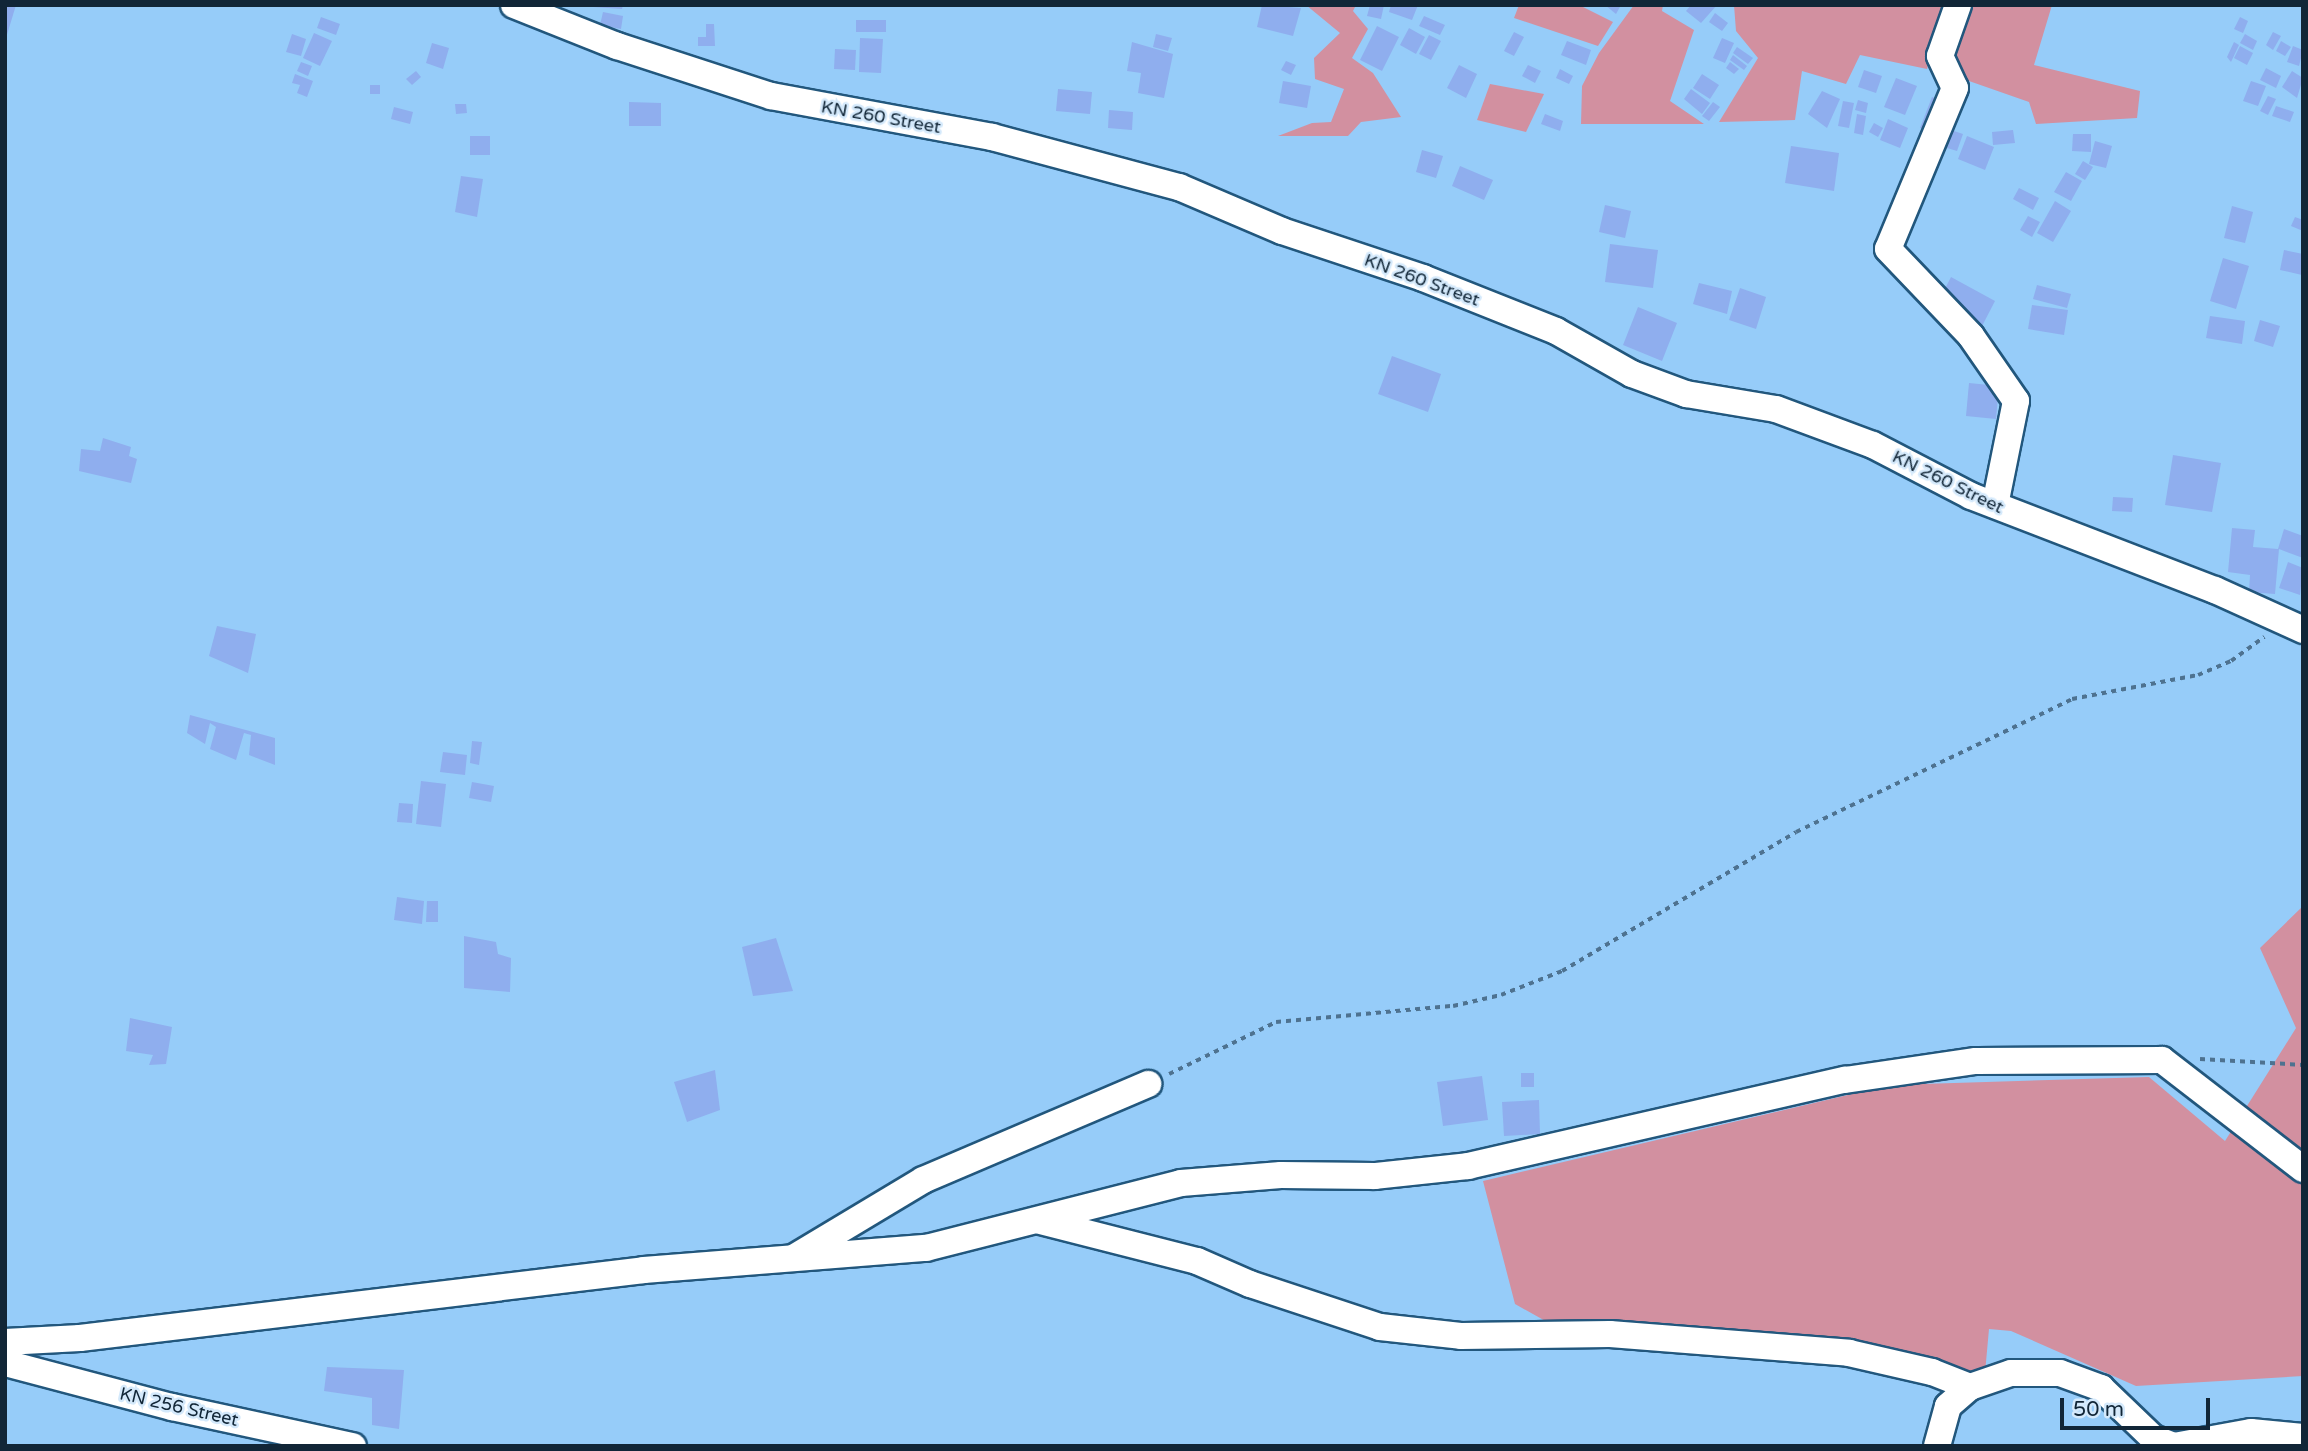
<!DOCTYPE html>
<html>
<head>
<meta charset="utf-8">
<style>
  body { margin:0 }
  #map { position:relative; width:2308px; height:1451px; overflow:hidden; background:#96ccf9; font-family:"Varela Round",sans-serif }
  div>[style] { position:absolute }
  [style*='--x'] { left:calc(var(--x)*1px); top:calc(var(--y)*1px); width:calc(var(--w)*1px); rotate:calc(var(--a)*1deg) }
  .green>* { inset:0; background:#d290a0 }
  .building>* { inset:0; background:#8faeee }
  .path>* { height:3.5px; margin-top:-1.75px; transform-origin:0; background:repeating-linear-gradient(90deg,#4e7290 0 5px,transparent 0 10px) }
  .roads { filter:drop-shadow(2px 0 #22577d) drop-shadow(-2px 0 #22577d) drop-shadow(0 2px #22577d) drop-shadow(0 -2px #22577d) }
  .minor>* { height:26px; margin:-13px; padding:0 13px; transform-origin:13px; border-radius:13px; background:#fff }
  span { translate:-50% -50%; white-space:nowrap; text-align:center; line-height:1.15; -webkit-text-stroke:5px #d4e9fb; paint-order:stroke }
  .street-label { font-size:18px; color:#112637 }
  .frame { position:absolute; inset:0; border:7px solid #112637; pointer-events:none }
  .scale { position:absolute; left:2060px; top:1398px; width:150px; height:32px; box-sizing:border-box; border:4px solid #112637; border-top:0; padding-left:9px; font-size:21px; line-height:24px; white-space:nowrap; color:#112637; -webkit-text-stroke:5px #d4e9fb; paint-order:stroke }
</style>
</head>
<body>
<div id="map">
  <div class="green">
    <i style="clip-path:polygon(1306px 5px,1356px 5px,1353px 11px,1368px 29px,1352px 58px,1373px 73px,1401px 117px,1361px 122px,1348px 136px,1278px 136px,1312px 123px,1331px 122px,1344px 89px,1315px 79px,1314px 58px,1340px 33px)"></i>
    <i style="clip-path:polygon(1519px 5px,1579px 5px,1613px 22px,1598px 46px,1514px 18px)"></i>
    <i style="clip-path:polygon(1634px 5px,1663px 5px,1662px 11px,1694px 30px,1670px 101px,1704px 124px,1581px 124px,1582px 86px,1599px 53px)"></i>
    <i style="clip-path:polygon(1734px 5px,1947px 5px,1927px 69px,1860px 55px,1846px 84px,1802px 71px,1795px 120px,1719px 122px,1758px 58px,1736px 31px)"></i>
    <i style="clip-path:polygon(1973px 5px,2052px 5px,2034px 65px,2140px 91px,2137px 118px,2036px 124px,2029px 102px,1969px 81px,1953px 59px)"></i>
    <i style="clip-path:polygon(1490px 84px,1544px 94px,1526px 132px,1477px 120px)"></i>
    <i style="clip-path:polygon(2303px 906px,2303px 1376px,2136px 1386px,2011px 1331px,1989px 1329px,1984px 1384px,1549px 1323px,1515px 1304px,1483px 1181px,1890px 1085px,2149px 1077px,2225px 1141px,2296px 1028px,2260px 948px)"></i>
  </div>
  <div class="building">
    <i style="clip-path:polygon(5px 5px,16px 5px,6px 38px,5px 38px)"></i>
    <i style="clip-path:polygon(593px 5px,623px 5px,622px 9px,593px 7px)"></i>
    <i style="clip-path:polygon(1262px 5px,1301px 8px,1293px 36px,1257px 27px)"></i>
    <i style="clip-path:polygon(1370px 5px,1384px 5px,1381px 19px,1367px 16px)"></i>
    <i style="clip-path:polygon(1391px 5px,1418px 5px,1412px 20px,1389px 12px)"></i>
    <i style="clip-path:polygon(1605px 5px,1621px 5px,1616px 14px)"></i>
    <i style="clip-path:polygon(1691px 5px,1717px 5px,1701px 23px,1686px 11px)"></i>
    <i style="clip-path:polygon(603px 12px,623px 16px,621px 29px,600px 25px)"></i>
    <i style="clip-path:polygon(1715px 13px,1728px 23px,1722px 31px,1709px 22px)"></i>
    <i style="clip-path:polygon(1424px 16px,1445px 25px,1440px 35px,1419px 26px)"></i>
    <i style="clip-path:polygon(321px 17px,340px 24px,336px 35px,317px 28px)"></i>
    <i style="clip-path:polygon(2240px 17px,2248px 21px,2243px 33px,2234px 29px)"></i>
    <i style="clip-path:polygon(856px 20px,886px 20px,886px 32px,856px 32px)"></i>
    <i style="clip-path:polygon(706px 24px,714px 24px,715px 46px,698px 46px,698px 37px,706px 37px)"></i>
    <i style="clip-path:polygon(1377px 26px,1399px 37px,1382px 71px,1360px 60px)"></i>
    <i style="clip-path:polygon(1409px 28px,1425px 37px,1416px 54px,1400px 45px)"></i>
    <i style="clip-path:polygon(1514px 32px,1524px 37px,1514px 56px,1504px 51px)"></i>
    <i style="clip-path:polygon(2273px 32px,2281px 36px,2273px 50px,2266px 45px)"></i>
    <i style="clip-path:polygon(314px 33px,332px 41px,320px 66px,303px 58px)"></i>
    <i style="clip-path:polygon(292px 34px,306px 39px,301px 56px,286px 52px)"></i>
    <i style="clip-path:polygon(1156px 34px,1172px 38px,1168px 51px,1153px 47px)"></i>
    <i style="clip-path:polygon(2245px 34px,2257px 41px,2253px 50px,2240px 43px)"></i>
    <i style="clip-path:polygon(1429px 35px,1441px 41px,1431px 60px,1419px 54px)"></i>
    <i style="clip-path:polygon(860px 38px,883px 39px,881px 73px,859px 72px)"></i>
    <i style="clip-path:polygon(1722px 38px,1734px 43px,1725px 63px,1713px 58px)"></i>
    <i style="clip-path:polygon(1567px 41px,1591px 50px,1586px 65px,1561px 55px)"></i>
    <i style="clip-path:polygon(2281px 41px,2291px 47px,2285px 56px,2276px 51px)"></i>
    <i style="clip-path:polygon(1132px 42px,1173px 54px,1164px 98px,1138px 93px,1141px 73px,1127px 71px)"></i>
    <i style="clip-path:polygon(2234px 42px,2239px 45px,2231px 62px,2227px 57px)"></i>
    <i style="clip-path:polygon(432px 43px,449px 48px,443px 69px,426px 63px)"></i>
    <i style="clip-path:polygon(2240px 46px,2253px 53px,2247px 65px,2234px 58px)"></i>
    <i style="clip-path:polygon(2293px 46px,2303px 50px,2299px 66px,2287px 62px)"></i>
    <i style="clip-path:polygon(1737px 47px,1753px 58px,1748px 64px,1733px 53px)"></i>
    <i style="clip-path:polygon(835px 49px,856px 50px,855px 70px,834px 69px)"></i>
    <i style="clip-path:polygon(1733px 55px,1747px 66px,1744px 70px,1730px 60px)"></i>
    <i style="clip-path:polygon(1286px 61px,1296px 65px,1291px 75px,1281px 70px)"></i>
    <i style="clip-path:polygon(301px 62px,312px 66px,308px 76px,297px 71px)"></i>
    <i style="clip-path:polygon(1730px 62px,1739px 69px,1734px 74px,1726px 68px)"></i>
    <i style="clip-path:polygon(1459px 65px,1477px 74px,1466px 98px,1447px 88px)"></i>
    <i style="clip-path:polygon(1528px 65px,1541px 71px,1535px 83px,1522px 76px)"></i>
    <i style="clip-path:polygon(2266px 68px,2281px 76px,2276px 88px,2260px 80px)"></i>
    <i style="clip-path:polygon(1560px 69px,1573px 76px,1569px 84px,1556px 78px)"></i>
    <i style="clip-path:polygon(1864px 70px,1882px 76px,1876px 93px,1858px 87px)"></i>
    <i style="clip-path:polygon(416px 71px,421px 77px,412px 85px,406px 79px)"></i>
    <i style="clip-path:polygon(2292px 71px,2303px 78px,2297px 98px,2282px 87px)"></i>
    <i style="clip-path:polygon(295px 74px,313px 81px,307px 97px,297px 93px,300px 85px,292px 83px)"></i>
    <i style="clip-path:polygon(1702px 74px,1719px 85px,1710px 99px,1693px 88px)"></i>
    <i style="clip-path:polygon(1896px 78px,1917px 86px,1905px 115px,1884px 107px)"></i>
    <i style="clip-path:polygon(1283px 81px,1311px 86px,1307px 108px,1279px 103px)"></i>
    <i style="clip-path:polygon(2251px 81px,2266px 86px,2258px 106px,2243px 101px)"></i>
    <i style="clip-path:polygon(370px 85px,380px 85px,380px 94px,370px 94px)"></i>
    <i style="clip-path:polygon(1058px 89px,1092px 92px,1090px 114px,1056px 111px)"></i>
    <i style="clip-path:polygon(1691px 89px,1710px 103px,1702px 114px,1684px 99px)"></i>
    <i style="clip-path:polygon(1822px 91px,1840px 99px,1827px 128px,1808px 114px)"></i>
    <i style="clip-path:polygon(2268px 96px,2276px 99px,2268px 115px,2260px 111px)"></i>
    <i style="clip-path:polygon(1932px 97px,1940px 100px,1933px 133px,1920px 128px)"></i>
    <i style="clip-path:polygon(1858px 100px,1868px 103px,1866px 113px,1855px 110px)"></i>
    <i style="clip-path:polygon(1843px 101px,1854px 103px,1849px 128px,1838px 126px)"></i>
    <i style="clip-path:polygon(629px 102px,661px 103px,661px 126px,629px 126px)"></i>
    <i style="clip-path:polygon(1713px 102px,1720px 107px,1709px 121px,1702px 116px)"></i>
    <i style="clip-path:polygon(455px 104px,466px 104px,467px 113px,456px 114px)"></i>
    <i style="clip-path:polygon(2276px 106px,2294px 112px,2290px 122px,2272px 116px)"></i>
    <i style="clip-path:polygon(394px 107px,413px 112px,410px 124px,391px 119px)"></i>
    <i style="clip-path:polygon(1109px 110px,1133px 112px,1132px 130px,1108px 128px)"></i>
    <i style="clip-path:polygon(1545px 114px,1563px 121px,1560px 131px,1541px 124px)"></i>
    <i style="clip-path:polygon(1857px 114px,1866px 116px,1863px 135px,1854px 133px)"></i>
    <i style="clip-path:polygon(1888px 119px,1908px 128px,1900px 148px,1880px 140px)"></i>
    <i style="clip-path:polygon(1874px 123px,1883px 128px,1878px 137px,1869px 132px)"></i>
    <i style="clip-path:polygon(1942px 127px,1963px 134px,1957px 151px,1937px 145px)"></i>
    <i style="clip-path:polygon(2013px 130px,2015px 143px,1993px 145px,1992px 132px)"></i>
    <i style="clip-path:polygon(2073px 134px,2091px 134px,2091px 152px,2072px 151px)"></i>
    <i style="clip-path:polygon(470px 136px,490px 136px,490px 155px,470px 155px)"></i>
    <i style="clip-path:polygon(1967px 136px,1994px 147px,1985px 170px,1958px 159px)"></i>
    <i style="clip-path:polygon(2095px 141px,2112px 146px,2106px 168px,2089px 164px)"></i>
    <i style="clip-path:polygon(1791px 146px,1839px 153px,1834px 191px,1785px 183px)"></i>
    <i style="clip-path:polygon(1422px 150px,1443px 156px,1436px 178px,1416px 172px)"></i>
    <i style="clip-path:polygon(2083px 161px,2093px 167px,2085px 180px,2075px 174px)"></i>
    <i style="clip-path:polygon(1460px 166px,1493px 180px,1484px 200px,1452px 186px)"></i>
    <i style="clip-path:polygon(2066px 172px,2082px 181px,2071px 201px,2054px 192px)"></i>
    <i style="clip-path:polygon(461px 176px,483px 179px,477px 217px,455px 212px)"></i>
    <i style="clip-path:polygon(2019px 188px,2039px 198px,2033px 210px,2013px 199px)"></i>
    <i style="clip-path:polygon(2055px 201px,2071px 211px,2053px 242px,2037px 233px)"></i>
    <i style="clip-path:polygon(1605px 205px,1631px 211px,1625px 238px,1599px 232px)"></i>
    <i style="clip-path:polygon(2232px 206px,2253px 212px,2245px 243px,2224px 238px)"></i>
    <i style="clip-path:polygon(2028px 216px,2040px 222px,2032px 237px,2020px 230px)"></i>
    <i style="clip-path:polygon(2295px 217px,2303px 220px,2303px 231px,2291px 226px)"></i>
    <i style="clip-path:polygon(1610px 244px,1658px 250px,1653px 288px,1605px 282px)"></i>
    <i style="clip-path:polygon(2284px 250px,2303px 254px,2302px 275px,2280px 270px)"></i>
    <i style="clip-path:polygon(2223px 258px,2249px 266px,2236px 309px,2210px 301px)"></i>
    <i style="clip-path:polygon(1951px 277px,1995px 301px,1980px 330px,1936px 306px)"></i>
    <i style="clip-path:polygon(1699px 283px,1732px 291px,1727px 314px,1693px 304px)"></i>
    <i style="clip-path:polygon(2037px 285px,2071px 294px,2067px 308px,2033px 299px)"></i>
    <i style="clip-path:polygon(1740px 288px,1766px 297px,1756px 329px,1729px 320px)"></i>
    <i style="clip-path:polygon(2032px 305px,2068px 310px,2064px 335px,2028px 329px)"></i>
    <i style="clip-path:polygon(1638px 307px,1677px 323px,1662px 361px,1623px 345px)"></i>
    <i style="clip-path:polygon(2210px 316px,2245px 321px,2242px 344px,2206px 338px)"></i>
    <i style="clip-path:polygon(2260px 320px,2280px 326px,2273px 347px,2254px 341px)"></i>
    <i style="clip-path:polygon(1392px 356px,1441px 374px,1428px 412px,1378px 394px)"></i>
    <i style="clip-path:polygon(1969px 383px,1999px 386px,1996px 419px,1966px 416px)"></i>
    <i style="clip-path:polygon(103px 438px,131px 447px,129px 456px,137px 459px,131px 483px,79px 471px,81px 449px,100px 451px)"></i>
    <i style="clip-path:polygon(2173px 455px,2221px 463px,2212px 512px,2165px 505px)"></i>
    <i style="clip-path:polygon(2113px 497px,2133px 498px,2132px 512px,2112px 511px)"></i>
    <i style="clip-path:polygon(2232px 528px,2255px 530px,2253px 547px,2278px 549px,2284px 529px,2303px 536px,2303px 558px,2279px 549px,2275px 594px,2249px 592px,2250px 575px,2228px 572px)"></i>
    <i style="clip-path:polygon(2288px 562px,2303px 568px,2300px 595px,2279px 588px)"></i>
    <i style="clip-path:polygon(217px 626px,256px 634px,248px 673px,209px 656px)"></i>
    <i style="clip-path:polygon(190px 715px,275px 738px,275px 765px,249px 755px,251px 735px,244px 733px,236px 760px,210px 749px,216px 727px,210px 723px,205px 744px,187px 733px)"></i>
    <i style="clip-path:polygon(472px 741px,482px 742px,479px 765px,470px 763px)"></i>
    <i style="clip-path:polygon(443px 752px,467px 755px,465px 775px,440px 772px)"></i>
    <i style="clip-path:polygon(421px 781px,446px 784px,441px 827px,416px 824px)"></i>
    <i style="clip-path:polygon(472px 782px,494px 786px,491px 802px,469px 798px)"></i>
    <i style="clip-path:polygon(399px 803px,413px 804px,412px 823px,397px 822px)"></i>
    <i style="clip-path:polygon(397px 897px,424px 901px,422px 924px,394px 920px)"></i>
    <i style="clip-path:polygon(427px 901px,438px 901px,438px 922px,426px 922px)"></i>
    <i style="clip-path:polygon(464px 936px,496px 942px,498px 954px,511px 958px,510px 992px,464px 988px)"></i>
    <i style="clip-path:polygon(776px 938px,793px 991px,753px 996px,742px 947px)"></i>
    <i style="clip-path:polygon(130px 1018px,172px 1027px,166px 1064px,149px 1065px,153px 1055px,126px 1051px)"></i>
    <i style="clip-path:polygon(715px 1070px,720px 1110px,687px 1122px,674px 1082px)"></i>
    <i style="clip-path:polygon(1521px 1073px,1534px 1073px,1534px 1087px,1521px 1087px)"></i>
    <i style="clip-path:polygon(1482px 1076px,1488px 1120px,1443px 1126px,1437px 1082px)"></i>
    <i style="clip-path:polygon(1539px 1100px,1540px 1134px,1504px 1136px,1502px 1102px)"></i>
    <i style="clip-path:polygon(327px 1367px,404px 1370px,399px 1429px,372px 1425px,372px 1398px,324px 1391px)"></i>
  </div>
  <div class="path">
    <i style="--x:2200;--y:1059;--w:103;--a:3.3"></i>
    <i style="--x:1169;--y:1074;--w:119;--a:-25.9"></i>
    <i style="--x:1276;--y:1022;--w:178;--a:-5.2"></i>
    <i style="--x:1453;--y:1006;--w:49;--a:-12.9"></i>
    <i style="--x:1501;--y:995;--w:66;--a:-21.5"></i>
    <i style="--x:1562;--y:971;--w:272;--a:-30.7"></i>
    <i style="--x:1796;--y:832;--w:306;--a:-25.7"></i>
    <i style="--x:2072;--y:699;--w:128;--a:-10.8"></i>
    <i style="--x:2198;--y:675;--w:36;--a:-23"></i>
    <i style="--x:2231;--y:661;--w:41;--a:-36"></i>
  </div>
  <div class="roads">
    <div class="minor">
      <i style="--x:514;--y:5;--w:111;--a:21.7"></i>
      <i style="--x:617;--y:46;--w:162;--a:18"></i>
      <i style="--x:771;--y:96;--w:225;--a:10.5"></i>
      <i style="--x:992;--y:137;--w:194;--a:15"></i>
      <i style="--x:1179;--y:187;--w:112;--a:23.1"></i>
      <i style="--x:1282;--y:231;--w:149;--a:18.4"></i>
      <i style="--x:1423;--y:278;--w:143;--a:21.7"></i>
      <i style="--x:1556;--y:331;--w:87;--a:29.5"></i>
      <i style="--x:1632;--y:374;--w:58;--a:20.3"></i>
      <i style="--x:1686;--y:394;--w:91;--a:9.5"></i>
      <i style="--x:1776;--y:409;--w:103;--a:20.4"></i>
      <i style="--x:1873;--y:445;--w:110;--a:27.5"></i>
      <i style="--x:1971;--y:496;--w:261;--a:21.1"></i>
      <i style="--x:2215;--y:590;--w:97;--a:24.4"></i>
      <i style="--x:1958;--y:5;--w:54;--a:109.4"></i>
      <i style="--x:1940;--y:56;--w:35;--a:65"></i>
      <i style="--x:1955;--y:88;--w:174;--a:112.6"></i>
      <i style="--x:1888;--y:249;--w:120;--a:46.3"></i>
      <i style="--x:1971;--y:336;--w:79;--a:55.3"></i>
      <i style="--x:2016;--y:401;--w:106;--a:101.4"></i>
      <i style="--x:1040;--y:1221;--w:162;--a:14.3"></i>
      <i style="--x:1197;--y:1261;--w:58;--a:23.5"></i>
      <i style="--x:1250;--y:1284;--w:137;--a:18.3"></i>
      <i style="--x:1380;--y:1327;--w:81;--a:6.3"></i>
      <i style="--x:1461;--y:1336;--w:149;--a:-0.8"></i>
      <i style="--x:1610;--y:1334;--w:240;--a:4.5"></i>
      <i style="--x:1849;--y:1353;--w:85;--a:12.9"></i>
      <i style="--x:1932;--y:1372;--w:41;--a:21.5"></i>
      <i style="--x:1970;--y:1387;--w:43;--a:-18.9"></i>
      <i style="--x:2011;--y:1373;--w:49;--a:0"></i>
      <i style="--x:2060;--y:1373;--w:44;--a:20.1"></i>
      <i style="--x:2101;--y:1388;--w:72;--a:43.9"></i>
      <i style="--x:2153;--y:1438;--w:22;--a:21"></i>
      <i style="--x:2174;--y:1446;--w:78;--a:-10.3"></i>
      <i style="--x:2251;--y:1432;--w:52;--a:5.5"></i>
      <i style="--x:795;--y:1257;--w:149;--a:-31"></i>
      <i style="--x:923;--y:1180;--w:245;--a:-23.1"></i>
      <i style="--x:5;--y:1342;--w:75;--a:-3.1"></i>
      <i style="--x:80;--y:1338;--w:568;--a:-6.87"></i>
      <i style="--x:644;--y:1270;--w:283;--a:-4.5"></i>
      <i style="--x:926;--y:1248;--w:263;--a:-14.3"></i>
      <i style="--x:1181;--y:1183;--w:100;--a:-4.6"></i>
      <i style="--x:1281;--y:1175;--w:94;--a:0.6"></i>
      <i style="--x:1375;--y:1176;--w:94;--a:-6.1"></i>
      <i style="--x:1468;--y:1166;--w:387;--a:-12.9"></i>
      <i style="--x:1845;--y:1080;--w:132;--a:-8.3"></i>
      <i style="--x:1976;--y:1061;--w:186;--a:-0.3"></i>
      <i style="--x:2162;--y:1060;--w:178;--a:37.7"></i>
      <i style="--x:5;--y:1363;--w:173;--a:14.8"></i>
      <i style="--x:172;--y:1407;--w:185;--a:12.2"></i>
      <i style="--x:1937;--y:1446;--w:41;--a:-74.6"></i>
      <i style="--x:1948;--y:1406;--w:29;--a:-41"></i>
    </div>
  </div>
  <div class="street-label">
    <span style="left:881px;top:117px;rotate:10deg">KN 260 Street</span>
    <span style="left:1422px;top:280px;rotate:20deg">KN 260 Street</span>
    <span style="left:1948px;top:482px;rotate:26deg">KN 260 Street</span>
    <span style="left:179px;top:1407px;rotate:13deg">KN 256 Street</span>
  </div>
  <div class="frame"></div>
  <div class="scale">50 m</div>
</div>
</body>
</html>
